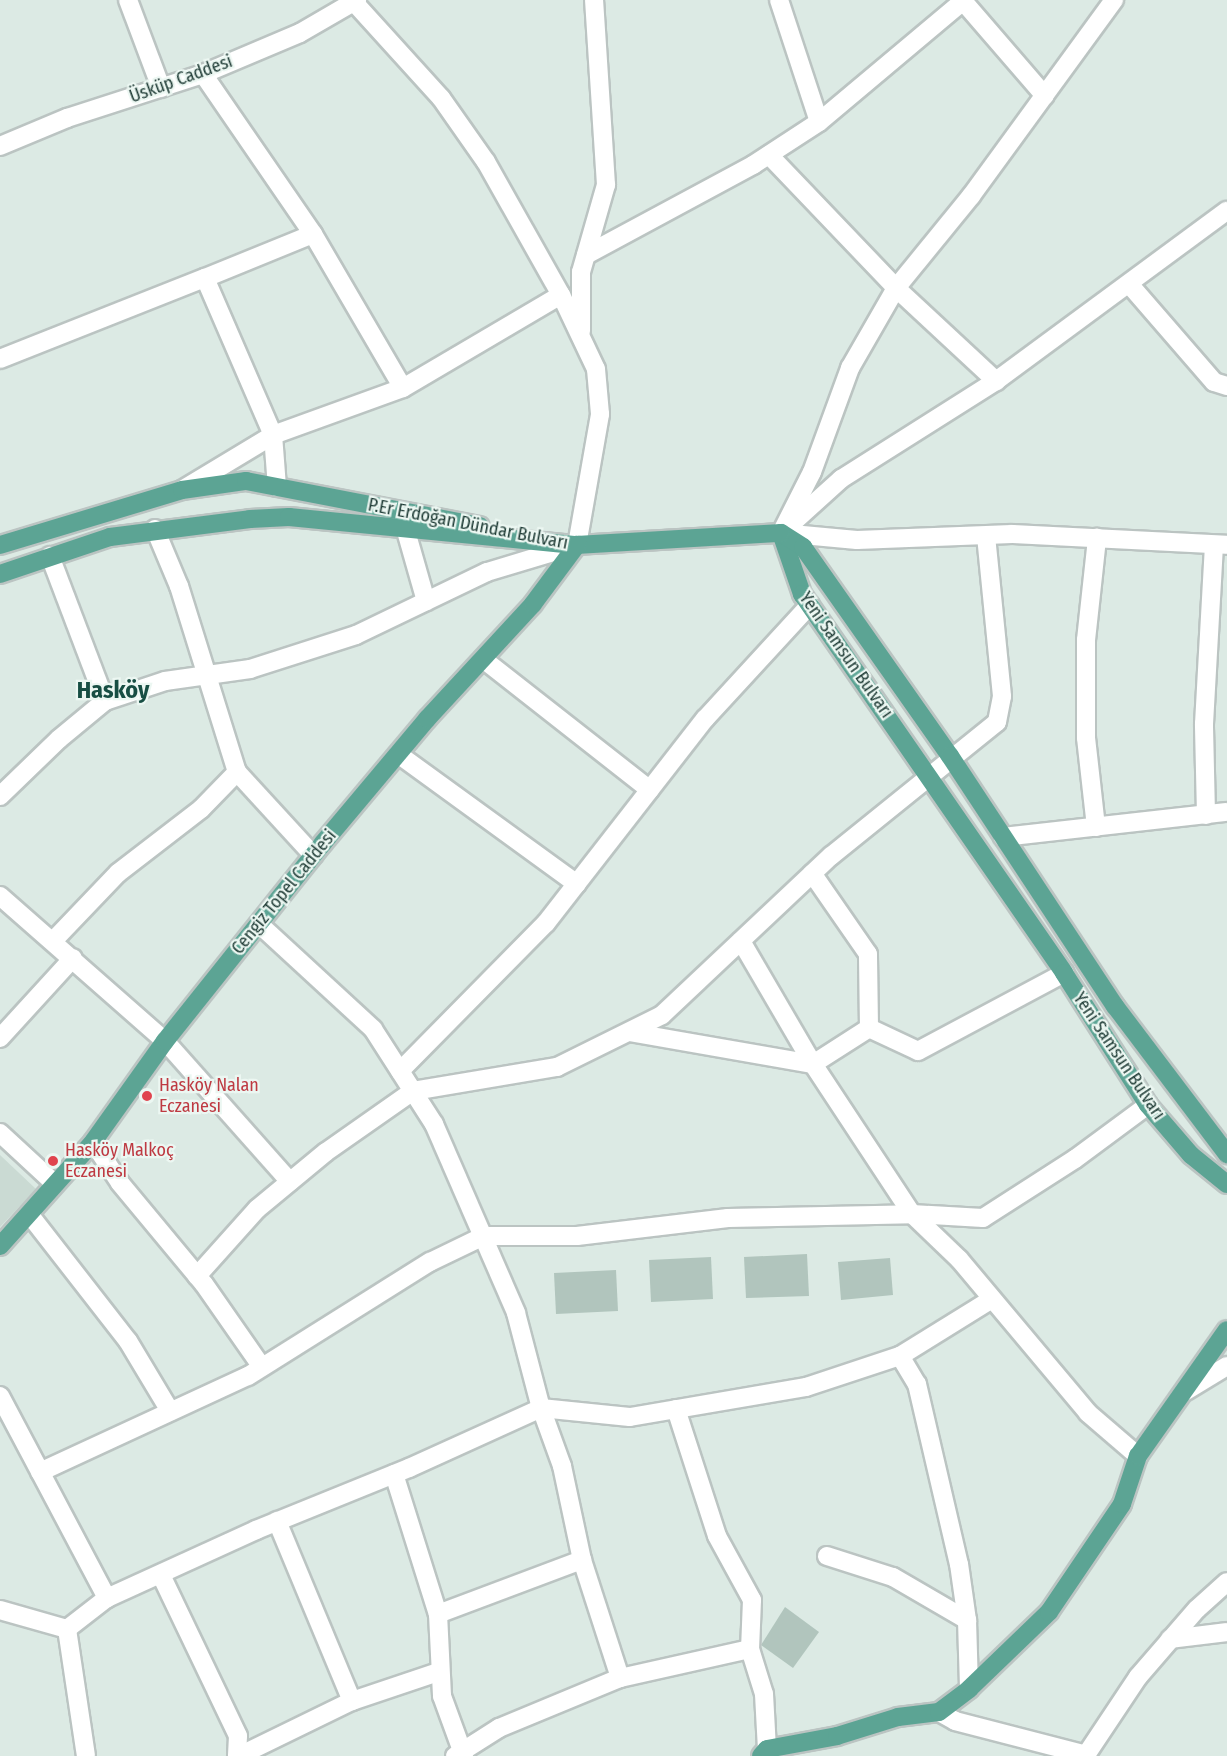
<!DOCTYPE html>
<html>
<head>
<meta charset="utf-8">
<style>
  body { margin:0 }
  #map { position:relative; width:1227px; height:1756px; overflow:hidden; background:#dceae4; font-family:"Fira Sans Condensed",sans-serif }
  div>[style] { position:absolute }
  [style*='--x'] { left:calc(var(--x)*1px); top:calc(var(--y)*1px); width:calc(var(--w)*1px); rotate:calc(var(--a)*1deg) }
  .built>* { inset:0; background:#cadad3 }
  .building>* { inset:0; background:#b1c5bd }
  .roads { filter:drop-shadow(2px 0 #bbc4c2) drop-shadow(-2px 0 #bbc4c2) drop-shadow(0 2px #bbc4c2) drop-shadow(0 -2px #bbc4c2) }
  .minor>* { height:18px; margin:-9px; padding:0 9px; transform-origin:9px; border-radius:9px; background:#fff }
  .major>* { height:18px; margin:-9px; padding:0 9px; transform-origin:9px; border-radius:9px; background:#5ca494 }
  .dots>* { width:16px; height:16px; translate:-50% -50%; box-sizing:border-box; border:3px solid #ecf7f2; border-radius:50% }
  span { translate:-50% -50%; white-space:nowrap; text-align:center; line-height:1.15; -webkit-text-stroke:4.5px #ecf7f2; paint-order:stroke }
  .street-label { font-size:18px; color:#1d3a34 }
  .health-label { font-size:18px; color:#be3a42 }
  .left { translate:0 -50%; text-align:left }
  .district-label { font-size:24px; color:#174e43; font-weight:700 }
</style>
</head>
<body>
<div id="map">
  <div class="built">
    <i style="clip-path:polygon(0 1155px,36px 1189px,0 1227px)"></i>
  </div>
  <div class="building">
    <i style="clip-path:polygon(807px 1254px,809px 1296px,746px 1298px,744px 1257px)"></i>
    <i style="clip-path:polygon(711px 1257px,713px 1299px,651px 1302px,649px 1260px)"></i>
    <i style="clip-path:polygon(890px 1258px,893px 1295px,841px 1300px,838px 1262px)"></i>
    <i style="clip-path:polygon(616px 1270px,618px 1311px,556px 1314px,554px 1273px)"></i>
    <i style="clip-path:polygon(785px 1607px,819px 1632px,793px 1668px,761px 1645px)"></i>
  </div>
  <div class="roads">
    <div class="minor">
      <i style="--x:128;--y:0;--w:94;--a:69.4"></i>
      <i style="--x:779;--y:0;--w:128;--a:71.8"></i>
      <i style="--x:203;--y:74;--w:194;--a:55.5"></i>
      <i style="--x:313;--y:234;--w:117;--a:157.8"></i>
      <i style="--x:205;--y:278;--w:171;--a:66.6"></i>
      <i style="--x:273;--y:435;--w:52;--a:85.6"></i>
      <i style="--x:0;--y:146;--w:73;--a:-22.7"></i>
      <i style="--x:67;--y:118;--w:143;--a:-17.9"></i>
      <i style="--x:203;--y:74;--w:105;--a:-22.9"></i>
      <i style="--x:300;--y:33;--w:66;--a:-30.1"></i>
      <i style="--x:769;--y:155;--w:184;--a:46.3"></i>
      <i style="--x:896;--y:288;--w:137;--a:42.9"></i>
      <i style="--x:313;--y:234;--w:178;--a:59.7"></i>
      <i style="--x:586;--y:255;--w:190;--a:-28.3"></i>
      <i style="--x:753;--y:165;--w:79;--a:-33.1"></i>
      <i style="--x:819;--y:122;--w:188;--a:-40"></i>
      <i style="--x:963;--y:1;--w:125;--a:49.2"></i>
      <i style="--x:1130;--y:285;--w:128;--a:49.1"></i>
      <i style="--x:1214;--y:382;--w:14;--a:17"></i>
      <i style="--x:581;--y:331;--w:59;--a:-90"></i>
      <i style="--x:581;--y:272;--w:91;--a:-74"></i>
      <i style="--x:606;--y:185;--w:185;--a:-93.7"></i>
      <i style="--x:0;--y:359;--w:220;--a:-21.6"></i>
      <i style="--x:182;--y:490;--w:106;--a:-31.1"></i>
      <i style="--x:273;--y:435;--w:138;--a:-19.9"></i>
      <i style="--x:403;--y:388;--w:183;--a:-30.5"></i>
      <i style="--x:789;--y:526;--w:70;--a:-42.1"></i>
      <i style="--x:841;--y:479;--w:183;--a:-32.3"></i>
      <i style="--x:996;--y:381;--w:287;--a:-36.4"></i>
      <i style="--x:155;--y:529;--w:62;--a:67.2"></i>
      <i style="--x:179;--y:586;--w:195;--a:72.7"></i>
      <i style="--x:237;--y:772;--w:113;--a:47.5"></i>
      <i style="--x:406;--y:531;--w:73;--a:74.1"></i>
      <i style="--x:781;--y:533;--w:68;--a:-63.1"></i>
      <i style="--x:812;--y:472;--w:111;--a:-69.9"></i>
      <i style="--x:850;--y:368;--w:92;--a:-60.1"></i>
      <i style="--x:896;--y:288;--w:119;--a:-50.8"></i>
      <i style="--x:971;--y:196;--w:243;--a:-53.9"></i>
      <i style="--x:781;--y:533;--w:76;--a:5.3"></i>
      <i style="--x:857;--y:540;--w:155;--a:-2.2"></i>
      <i style="--x:1012;--y:534;--w:215;--a:2.9"></i>
      <i style="--x:50;--y:556;--w:155;--a:69.2"></i>
      <i style="--x:483;--y:659;--w:212;--a:38.1"></i>
      <i style="--x:398;--y:754;--w:221;--a:36"></i>
      <i style="--x:0;--y:796;--w:82;--a:-44"></i>
      <i style="--x:59;--y:739;--w:60;--a:-39.6"></i>
      <i style="--x:105;--y:701;--w:63;--a:-18.4"></i>
      <i style="--x:165;--y:681;--w:86;--a:-8"></i>
      <i style="--x:250;--y:669;--w:111;--a:-17.8"></i>
      <i style="--x:356;--y:635;--w:145;--a:-25.7"></i>
      <i style="--x:487;--y:572;--w:94;--a:-16.7"></i>
      <i style="--x:577;--y:545;--w:133;--a:-80"></i>
      <i style="--x:600;--y:414;--w:45;--a:-95.1"></i>
      <i style="--x:596;--y:369;--w:82;--a:-115.3"></i>
      <i style="--x:561;--y:295;--w:153;--a:-119.4"></i>
      <i style="--x:486;--y:162;--w:78;--a:-125.1"></i>
      <i style="--x:441;--y:98;--w:130;--a:-132.2"></i>
      <i style="--x:1206;--y:815;--w:91;--a:-91.3"></i>
      <i style="--x:1204;--y:724;--w:179;--a:-86.8"></i>
      <i style="--x:1096;--y:827;--w:90;--a:-96.4"></i>
      <i style="--x:1086;--y:738;--w:98;--a:-90"></i>
      <i style="--x:1086;--y:640;--w:103;--a:-83.8"></i>
      <i style="--x:1003;--y:837;--w:225;--a:-6.4"></i>
      <i style="--x:0;--y:896;--w:220;--a:41.3"></i>
      <i style="--x:165;--y:1041;--w:188;--a:48.4"></i>
      <i style="--x:259;--y:924;--w:155;--a:42.6"></i>
      <i style="--x:373;--y:1029;--w:113;--a:57.3"></i>
      <i style="--x:434;--y:1124;--w:206;--a:66.5"></i>
      <i style="--x:516;--y:1313;--w:98;--a:75.3"></i>
      <i style="--x:541;--y:1408;--w:62;--a:70.1"></i>
      <i style="--x:562;--y:1466;--w:96;--a:78"></i>
      <i style="--x:582;--y:1560;--w:124;--a:72.1"></i>
      <i style="--x:53;--y:941;--w:94;--a:-46.3"></i>
      <i style="--x:118;--y:873;--w:105;--a:-37.6"></i>
      <i style="--x:201;--y:809;--w:52;--a:-45.8"></i>
      <i style="--x:741;--y:941;--w:143;--a:59.7"></i>
      <i style="--x:813;--y:1064;--w:180;--a:56.6"></i>
      <i style="--x:912;--y:1214;--w:65;--a:43.8"></i>
      <i style="--x:959;--y:1259;--w:201;--a:50"></i>
      <i style="--x:1088;--y:1413;--w:66;--a:40.7"></i>
      <i style="--x:869;--y:1028;--w:54;--a:25.1"></i>
      <i style="--x:918;--y:1051;--w:166;--a:-28.1"></i>
      <i style="--x:629;--y:1032;--w:187;--a:9.9"></i>
      <i style="--x:813;--y:1064;--w:67;--a:-32.7"></i>
      <i style="--x:869;--y:1028;--w:74;--a:-90.8"></i>
      <i style="--x:868;--y:954;--w:98;--a:-124.7"></i>
      <i style="--x:0;--y:1038;--w:108;--a:-47.6"></i>
      <i style="--x:400;--y:1071;--w:208;--a:-45.4"></i>
      <i style="--x:546;--y:923;--w:259;--a:-52.1"></i>
      <i style="--x:705;--y:719;--w:155;--a:-47.4"></i>
      <i style="--x:0;--y:1133;--w:75;--a:42.8"></i>
      <i style="--x:93;--y:1142;--w:49;--a:56.6"></i>
      <i style="--x:120;--y:1183;--w:131;--a:50.3"></i>
      <i style="--x:204;--y:1284;--w:101;--a:55.1"></i>
      <i style="--x:29;--y:1214;--w:161;--a:52.1"></i>
      <i style="--x:128;--y:1341;--w:82;--a:59"></i>
      <i style="--x:197;--y:1276;--w:90;--a:-48.2"></i>
      <i style="--x:257;--y:1209;--w:89;--a:-39.6"></i>
      <i style="--x:326;--y:1152;--w:106;--a:-35"></i>
      <i style="--x:413;--y:1091;--w:146;--a:-9.5"></i>
      <i style="--x:557;--y:1067;--w:117;--a:-26.3"></i>
      <i style="--x:662;--y:1015;--w:232;--a:-43.3"></i>
      <i style="--x:831;--y:856;--w:213;--a:-38.9"></i>
      <i style="--x:997;--y:722;--w:26;--a:-79"></i>
      <i style="--x:1002;--y:696;--w:161;--a:-95.7"></i>
      <i style="--x:900;--y:1356;--w:33;--a:59"></i>
      <i style="--x:917;--y:1384;--w:185;--a:76.9"></i>
      <i style="--x:959;--y:1564;--w:57;--a:81.9"></i>
      <i style="--x:967;--y:1620;--w:69;--a:88.3"></i>
      <i style="--x:1186;--y:1391;--w:48;--a:-31.4"></i>
      <i style="--x:0;--y:1396;--w:229;--a:62.1"></i>
      <i style="--x:676;--y:1409;--w:133;--a:72.1"></i>
      <i style="--x:717;--y:1536;--w:73;--a:61.3"></i>
      <i style="--x:752;--y:1600;--w:49;--a:92.3"></i>
      <i style="--x:750;--y:1649;--w:47;--a:72.7"></i>
      <i style="--x:764;--y:1694;--w:55;--a:86.9"></i>
      <i style="--x:40;--y:1472;--w:229;--a:-24.8"></i>
      <i style="--x:248;--y:1376;--w:215;--a:-32.1"></i>
      <i style="--x:430;--y:1262;--w:60;--a:-25.7"></i>
      <i style="--x:484;--y:1236;--w:93;--a:0"></i>
      <i style="--x:577;--y:1236;--w:152;--a:-6.8"></i>
      <i style="--x:728;--y:1218;--w:184;--a:-1.2"></i>
      <i style="--x:912;--y:1214;--w:71;--a:3.2"></i>
      <i style="--x:983;--y:1218;--w:109;--a:-32.7"></i>
      <i style="--x:1075;--y:1159;--w:91;--a:-36.5"></i>
      <i style="--x:394;--y:1474;--w:147;--a:72.6"></i>
      <i style="--x:438;--y:1614;--w:82;--a:87.2"></i>
      <i style="--x:442;--y:1696;--w:64;--a:69.9"></i>
      <i style="--x:277;--y:1521;--w:195;--a:67.4"></i>
      <i style="--x:827;--y:1556;--w:69;--a:17.7"></i>
      <i style="--x:893;--y:1577;--w:86;--a:30.2"></i>
      <i style="--x:161;--y:1575;--w:178;--a:64.4"></i>
      <i style="--x:238;--y:1736;--w:20;--a:93"></i>
      <i style="--x:0;--y:1610;--w:70;--a:15.8"></i>
      <i style="--x:67;--y:1629;--w:128;--a:81.5"></i>
      <i style="--x:438;--y:1614;--w:154;--a:-20.6"></i>
      <i style="--x:67;--y:1629;--w:51;--a:-37.8"></i>
      <i style="--x:107;--y:1598;--w:164;--a:-24.5"></i>
      <i style="--x:256;--y:1530;--w:165;--a:-22.1"></i>
      <i style="--x:409;--y:1468;--w:145;--a:-24.4"></i>
      <i style="--x:541;--y:1408;--w:89;--a:5.8"></i>
      <i style="--x:630;--y:1417;--w:179;--a:-9.7"></i>
      <i style="--x:806;--y:1387;--w:99;--a:-18.3"></i>
      <i style="--x:900;--y:1356;--w:108;--a:-31.8"></i>
      <i style="--x:1170;--y:1639;--w:57;--a:-7"></i>
      <i style="--x:939;--y:1712;--w:18;--a:29"></i>
      <i style="--x:955;--y:1721;--w:135;--a:14.5"></i>
      <i style="--x:1086;--y:1755;--w:94;--a:-56.3"></i>
      <i style="--x:1138;--y:1677;--w:90;--a:-49.1"></i>
      <i style="--x:1197;--y:1609;--w:40;--a:-42"></i>
      <i style="--x:239;--y:1756;--w:126;--a:-26"></i>
      <i style="--x:352;--y:1701;--w:91;--a:-18.6"></i>
      <i style="--x:455;--y:1756;--w:52;--a:-32.5"></i>
      <i style="--x:499;--y:1728;--w:131;--a:-22.5"></i>
      <i style="--x:620;--y:1678;--w:133;--a:-12.6"></i>
    </div>
    <div class="major">
      <i style="--x:781;--y:533;--w:65;--a:71"></i>
      <i style="--x:802;--y:594;--w:461;--a:55.3"></i>
      <i style="--x:1064;--y:973;--w:156;--a:57.5"></i>
      <i style="--x:1148;--y:1105;--w:66;--a:49.3"></i>
      <i style="--x:1191;--y:1155;--w:46;--a:38.9"></i>
      <i style="--x:781;--y:533;--w:26;--a:32"></i>
      <i style="--x:803;--y:547;--w:256;--a:54.9"></i>
      <i style="--x:950;--y:756;--w:300;--a:56.6"></i>
      <i style="--x:1115;--y:1006;--w:186;--a:52.9"></i>
      <i style="--x:0;--y:545;--w:190;--a:-16.8"></i>
      <i style="--x:182;--y:490;--w:65;--a:-8"></i>
      <i style="--x:246;--y:481;--w:238;--a:10.9"></i>
      <i style="--x:0;--y:574;--w:116;--a:-18.6"></i>
      <i style="--x:110;--y:537;--w:141;--a:-7.3"></i>
      <i style="--x:250;--y:519;--w:39;--a:-3"></i>
      <i style="--x:289;--y:517;--w:289;--a:5.6"></i>
      <i style="--x:577;--y:545;--w:204;--a:-3.4"></i>
      <i style="--x:0;--y:1246;--w:140;--a:-48.2"></i>
      <i style="--x:93;--y:1142;--w:124;--a:-54.5"></i>
      <i style="--x:165;--y:1041;--w:253;--a:-51.4"></i>
      <i style="--x:323;--y:843;--w:162;--a:-50"></i>
      <i style="--x:427;--y:719;--w:156;--a:-47.3"></i>
      <i style="--x:533;--y:604;--w:74;--a:-53.3"></i>
      <i style="--x:761;--y:1756;--w:9;--a:-49"></i>
      <i style="--x:767;--y:1749;--w:71;--a:-10.5"></i>
      <i style="--x:837;--y:1736;--w:64;--a:-17.3"></i>
      <i style="--x:898;--y:1717;--w:41;--a:-7"></i>
      <i style="--x:939;--y:1712;--w:38;--a:-37"></i>
      <i style="--x:969;--y:1689;--w:111;--a:-43.9"></i>
      <i style="--x:1049;--y:1612;--w:130;--a:-55.9"></i>
      <i style="--x:1122;--y:1504;--w:51;--a:-71.6"></i>
      <i style="--x:1138;--y:1456;--w:154;--a:-54.8"></i>
    </div>
  </div>
  <div class="dots">
    <i style="left:147px;top:1096px;background:#e0444e"></i>
    <i style="left:53px;top:1161px;background:#e0444e"></i>
  </div>
  <div class="street-label">
    <span style="left:181px;top:79px;rotate:-20deg">Üsküp Caddesi</span>
    <span style="left:468px;top:524px;rotate:11deg">P.Er Erdoğan Dündar Bulvarı</span>
    <span style="left:846px;top:655px;rotate:55deg">Yeni Samsun Bulvarı</span>
    <span style="left:284px;top:892px;rotate:-51deg">Cengiz Topel Caddesi</span>
    <span style="left:1119px;top:1056px;rotate:56deg">Yeni Samsun Bulvarı</span>
  </div>
  <div class="health-label">
    <span class="left" style="left:159px;top:1096px">Hasköy Nalan<br>Eczanesi</span>
    <span class="left" style="left:65px;top:1161px">Hasköy Malkoç<br>Eczanesi</span>
  </div>
  <div class="district-label">
    <span style="left:113px;top:691px">Hasköy</span>
  </div>
</div>
</body>
</html>
